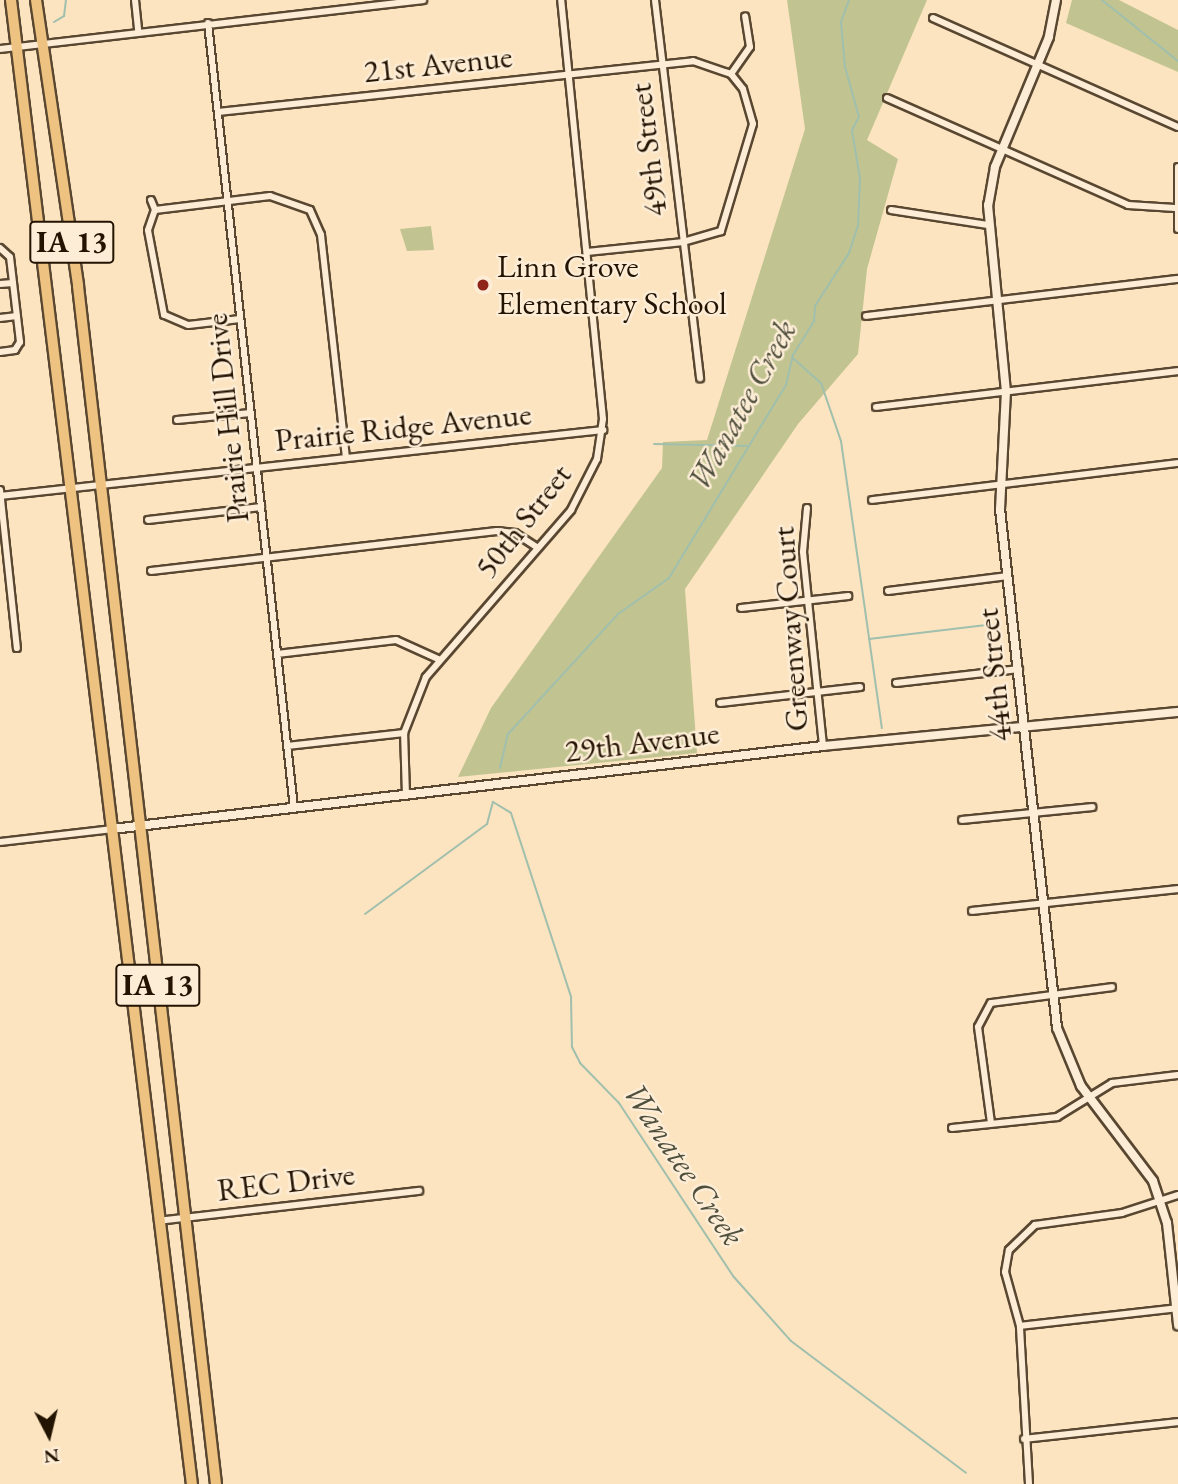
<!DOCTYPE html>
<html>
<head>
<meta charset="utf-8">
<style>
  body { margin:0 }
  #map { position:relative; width:1178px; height:1484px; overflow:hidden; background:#fce4c0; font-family:"EB Garamond",serif }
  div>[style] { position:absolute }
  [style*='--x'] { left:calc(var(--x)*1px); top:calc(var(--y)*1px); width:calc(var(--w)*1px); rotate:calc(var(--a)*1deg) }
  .green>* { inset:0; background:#c1c491 }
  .stream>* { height:2px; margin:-1px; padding:0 1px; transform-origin:1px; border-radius:1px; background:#a0bfad }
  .roads { filter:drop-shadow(2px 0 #594731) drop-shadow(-2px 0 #594731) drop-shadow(0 2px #594731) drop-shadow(0 -2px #594731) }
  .street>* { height:6px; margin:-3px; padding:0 3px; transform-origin:3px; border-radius:3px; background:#fdedd6 }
  .secondary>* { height:8px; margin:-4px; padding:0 4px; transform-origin:4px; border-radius:4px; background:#fdedd6 }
  .highway>* { height:10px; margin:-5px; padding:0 5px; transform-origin:5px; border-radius:5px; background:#eec280 }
  .dots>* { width:19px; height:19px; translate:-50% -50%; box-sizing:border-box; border:4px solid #fdedd6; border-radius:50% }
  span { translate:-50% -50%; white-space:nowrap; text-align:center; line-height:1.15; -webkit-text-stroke:5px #fdedd6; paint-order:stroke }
  .shield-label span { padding:2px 5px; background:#fdedd6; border:2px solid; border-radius:5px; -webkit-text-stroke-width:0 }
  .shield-label { font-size:30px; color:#231301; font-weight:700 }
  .street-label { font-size:32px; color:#231301 }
  .poi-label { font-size:32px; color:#231301 }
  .left { translate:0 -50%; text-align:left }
  .water-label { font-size:33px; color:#4f4f3d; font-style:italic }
  .north { position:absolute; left:14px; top:1400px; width:70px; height:70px; -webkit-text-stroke:5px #fdedd6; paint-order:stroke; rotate:173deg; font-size:19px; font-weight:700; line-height:28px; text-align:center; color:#231301 }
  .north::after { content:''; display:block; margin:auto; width:24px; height:32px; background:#231301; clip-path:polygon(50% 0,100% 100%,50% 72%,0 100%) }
</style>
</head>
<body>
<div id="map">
  <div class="green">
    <i style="clip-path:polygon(787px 0,927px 0,867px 140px,898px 159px,867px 269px,858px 354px,798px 424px,685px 589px,697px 753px,458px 777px,491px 708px,662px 468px,663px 442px,707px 440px,805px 129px)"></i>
    <i style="clip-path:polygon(1072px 0,1119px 0,1178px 30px,1178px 72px,1066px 23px)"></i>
    <i style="clip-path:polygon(431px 226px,434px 250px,407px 251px,400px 229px)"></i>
  </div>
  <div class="stream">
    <i style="--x:1102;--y:0;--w:97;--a:38.8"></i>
    <i style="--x:54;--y:22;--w:12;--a:-31"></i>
    <i style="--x:64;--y:16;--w:16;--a:-83"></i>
    <i style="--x:794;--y:359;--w:36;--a:42"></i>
    <i style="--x:821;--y:383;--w:61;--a:71"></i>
    <i style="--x:841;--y:441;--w:290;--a:81.9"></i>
    <i style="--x:654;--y:444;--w:93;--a:1.2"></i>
    <i style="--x:869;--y:639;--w:118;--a:-6.8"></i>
    <i style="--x:500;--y:768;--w:35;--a:-77"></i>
    <i style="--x:508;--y:734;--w:163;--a:-47.5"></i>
    <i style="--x:618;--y:614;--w:62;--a:-35.2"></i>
    <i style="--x:669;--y:578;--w:226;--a:-58.8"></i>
    <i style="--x:786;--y:385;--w:31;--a:-77"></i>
    <i style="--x:793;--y:355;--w:40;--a:-58"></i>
    <i style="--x:814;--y:321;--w:15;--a:-86"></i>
    <i style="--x:815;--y:306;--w:63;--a:-57.3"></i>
    <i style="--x:849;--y:253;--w:28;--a:-72"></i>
    <i style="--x:858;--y:226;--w:47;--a:-87.6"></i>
    <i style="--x:860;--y:179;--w:50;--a:-99.3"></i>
    <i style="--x:852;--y:130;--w:15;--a:-62"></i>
    <i style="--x:859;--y:117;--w:52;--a:-105.6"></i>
    <i style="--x:845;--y:67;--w:45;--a:-95.1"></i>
    <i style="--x:841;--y:22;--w:23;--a:-70"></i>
    <i style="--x:365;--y:914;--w:152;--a:-36.4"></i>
    <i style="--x:487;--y:824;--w:23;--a:-75"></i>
    <i style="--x:493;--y:802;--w:21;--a:31"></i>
    <i style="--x:511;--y:813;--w:194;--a:71.9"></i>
    <i style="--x:571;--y:997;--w:50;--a:88.9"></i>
    <i style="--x:572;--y:1047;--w:18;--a:63"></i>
    <i style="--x:580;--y:1063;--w:56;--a:45.7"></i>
    <i style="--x:619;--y:1103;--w:207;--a:56.6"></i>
    <i style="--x:733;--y:1276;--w:87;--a:48.3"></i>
    <i style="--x:791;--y:1341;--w:219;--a:37"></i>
  </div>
  <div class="roads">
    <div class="street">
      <i style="--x:135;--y:0;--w:31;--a:84"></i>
      <i style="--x:655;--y:0;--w:381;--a:83.2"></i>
      <i style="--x:933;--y:18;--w:268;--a:24"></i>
      <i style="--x:208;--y:23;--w:790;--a:83.75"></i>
      <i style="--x:0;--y:49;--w:426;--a:-6.6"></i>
      <i style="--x:731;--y:74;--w:33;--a:-55"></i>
      <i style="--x:750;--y:47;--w:31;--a:-99"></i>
      <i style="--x:887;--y:98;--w:264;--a:23.9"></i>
      <i style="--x:1128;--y:205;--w:47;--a:3.7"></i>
      <i style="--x:218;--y:112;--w:478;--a:-6.1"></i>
      <i style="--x:693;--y:61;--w:40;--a:18.9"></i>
      <i style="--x:731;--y:74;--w:19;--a:51"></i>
      <i style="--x:743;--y:89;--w:36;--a:74"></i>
      <i style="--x:753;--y:124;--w:112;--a:106.7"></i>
      <i style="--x:721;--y:231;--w:40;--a:164"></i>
      <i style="--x:683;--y:242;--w:96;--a:174"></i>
      <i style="--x:1178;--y:167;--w:62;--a:90"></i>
      <i style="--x:151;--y:200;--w:11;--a:68"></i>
      <i style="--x:891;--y:210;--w:98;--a:8.8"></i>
      <i style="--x:0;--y:248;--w:13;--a:42"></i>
      <i style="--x:10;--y:257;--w:86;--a:83.3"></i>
      <i style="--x:20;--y:342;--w:9;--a:122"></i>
      <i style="--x:15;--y:350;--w:15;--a:172"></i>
      <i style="--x:0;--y:284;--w:13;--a:-4"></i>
      <i style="--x:866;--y:316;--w:314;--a:-6.8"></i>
      <i style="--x:0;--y:318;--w:17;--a:-7"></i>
      <i style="--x:240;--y:319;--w:52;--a:173.4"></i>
      <i style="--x:188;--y:325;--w:26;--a:-157"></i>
      <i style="--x:164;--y:315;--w:86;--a:-100.7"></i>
      <i style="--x:148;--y:230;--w:21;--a:-71"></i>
      <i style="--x:155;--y:210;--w:116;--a:-6.9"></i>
      <i style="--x:270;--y:196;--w:42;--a:19.3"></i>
      <i style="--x:310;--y:210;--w:27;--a:66"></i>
      <i style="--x:321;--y:235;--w:224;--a:83.6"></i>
      <i style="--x:876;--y:407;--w:304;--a:-6.8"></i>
      <i style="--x:177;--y:420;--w:74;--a:-5.4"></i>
      <i style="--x:0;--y:490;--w:159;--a:83.9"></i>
      <i style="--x:0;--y:496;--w:607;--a:-6.25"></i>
      <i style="--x:872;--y:500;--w:308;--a:-6.9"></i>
      <i style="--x:807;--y:508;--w:44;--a:95.2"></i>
      <i style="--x:803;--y:552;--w:195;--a:84.1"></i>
      <i style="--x:148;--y:520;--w:114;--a:-6.6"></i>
      <i style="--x:151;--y:571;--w:348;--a:-6.6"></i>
      <i style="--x:497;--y:531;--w:18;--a:6"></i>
      <i style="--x:515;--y:533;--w:27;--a:33"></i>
      <i style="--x:888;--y:591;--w:121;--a:-7.1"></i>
      <i style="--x:741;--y:608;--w:108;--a:-6.4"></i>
      <i style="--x:277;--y:654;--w:120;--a:-6.7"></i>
      <i style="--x:396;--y:640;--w:48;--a:24.4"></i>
      <i style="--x:896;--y:683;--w:124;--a:-6.5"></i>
      <i style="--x:720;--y:703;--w:141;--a:-6.5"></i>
      <i style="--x:287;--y:746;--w:118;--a:-6.3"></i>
      <i style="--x:406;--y:795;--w:62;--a:-91.8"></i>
      <i style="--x:404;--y:733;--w:60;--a:-68.6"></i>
      <i style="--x:426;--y:677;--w:221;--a:-49"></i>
      <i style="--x:571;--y:510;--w:57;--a:-63"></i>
      <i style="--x:597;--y:459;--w:40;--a:-81.5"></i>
      <i style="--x:603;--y:419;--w:421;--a:-95.7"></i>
      <i style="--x:962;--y:820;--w:131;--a:-5.7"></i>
      <i style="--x:0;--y:842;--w:113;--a:-6.6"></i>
      <i style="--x:972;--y:911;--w:207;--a:-6.1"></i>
      <i style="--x:991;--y:1123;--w:97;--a:-97.7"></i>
      <i style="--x:978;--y:1027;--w:27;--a:-62"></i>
      <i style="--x:991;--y:1003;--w:122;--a:-7.5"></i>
      <i style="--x:952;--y:1128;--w:106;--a:-6"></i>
      <i style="--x:1057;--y:1117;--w:65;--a:-31.7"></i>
      <i style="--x:1112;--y:1083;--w:66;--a:-6.9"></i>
      <i style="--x:158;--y:1221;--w:263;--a:-6.6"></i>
      <i style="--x:1020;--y:1326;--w:159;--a:-6.5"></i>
      <i style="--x:1024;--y:1439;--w:155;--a:-6.3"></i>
      <i style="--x:1029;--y:1484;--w:158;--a:-93.3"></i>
      <i style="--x:1020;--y:1326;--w:56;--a:-105.5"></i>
      <i style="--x:1005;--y:1272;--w:22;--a:-80"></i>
      <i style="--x:1009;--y:1250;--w:36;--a:-44"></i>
      <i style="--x:1035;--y:1225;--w:88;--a:-7.9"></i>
      <i style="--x:1122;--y:1213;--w:59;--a:-17.8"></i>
    </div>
    <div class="secondary">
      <i style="--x:1056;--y:0;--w:38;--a:101"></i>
      <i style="--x:1049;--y:37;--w:141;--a:112.6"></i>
      <i style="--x:995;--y:167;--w:39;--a:100"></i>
      <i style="--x:988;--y:205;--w:187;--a:84.5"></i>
      <i style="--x:1006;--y:391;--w:118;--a:92.9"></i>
      <i style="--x:1000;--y:509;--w:522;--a:83.73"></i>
      <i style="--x:1057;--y:1028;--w:63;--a:67.5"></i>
      <i style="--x:1081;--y:1086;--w:119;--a:52.8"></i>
      <i style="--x:1153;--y:1181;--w:44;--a:71.6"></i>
      <i style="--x:1167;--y:1223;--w:103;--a:83.8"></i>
      <i style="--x:112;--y:829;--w:716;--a:-6.66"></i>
      <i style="--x:823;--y:746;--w:357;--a:-5.5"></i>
    </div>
    <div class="highway">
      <i style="--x:11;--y:0;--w:1495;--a:83.05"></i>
      <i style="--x:36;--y:0;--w:289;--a:81.6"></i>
      <i style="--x:78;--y:286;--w:1206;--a:83.43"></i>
    </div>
  </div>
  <div class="dots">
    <i style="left:483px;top:285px;background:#8f2418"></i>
  </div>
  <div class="shield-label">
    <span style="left:72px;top:242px">IA 13</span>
    <span style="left:158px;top:985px">IA 13</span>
  </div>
  <div class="street-label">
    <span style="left:438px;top:64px;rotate:-6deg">21st Avenue</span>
    <span style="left:648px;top:150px;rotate:-97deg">49th Street</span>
    <span style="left:227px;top:418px;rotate:-96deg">Prairie Hill Drive</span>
    <span style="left:403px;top:427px;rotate:-6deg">Prairie Ridge Avenue</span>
    <span style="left:523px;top:521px;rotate:-52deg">50th Street</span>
    <span style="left:790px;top:629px;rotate:-94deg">Greenway Court</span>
    <span style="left:994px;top:675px;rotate:-96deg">44th Street</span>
    <span style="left:642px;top:742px;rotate:-7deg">29th Avenue</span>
    <span style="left:286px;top:1182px;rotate:-7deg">REC Drive</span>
  </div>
  <div class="poi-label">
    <span class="left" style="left:497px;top:285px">Linn Grove<br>Elementary School</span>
  </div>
  <div class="water-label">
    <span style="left:742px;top:405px;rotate:-61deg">Wanatee Creek</span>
    <span style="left:684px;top:1164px;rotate:56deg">Wanatee Creek</span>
  </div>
  <div class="north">N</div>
</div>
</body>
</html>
